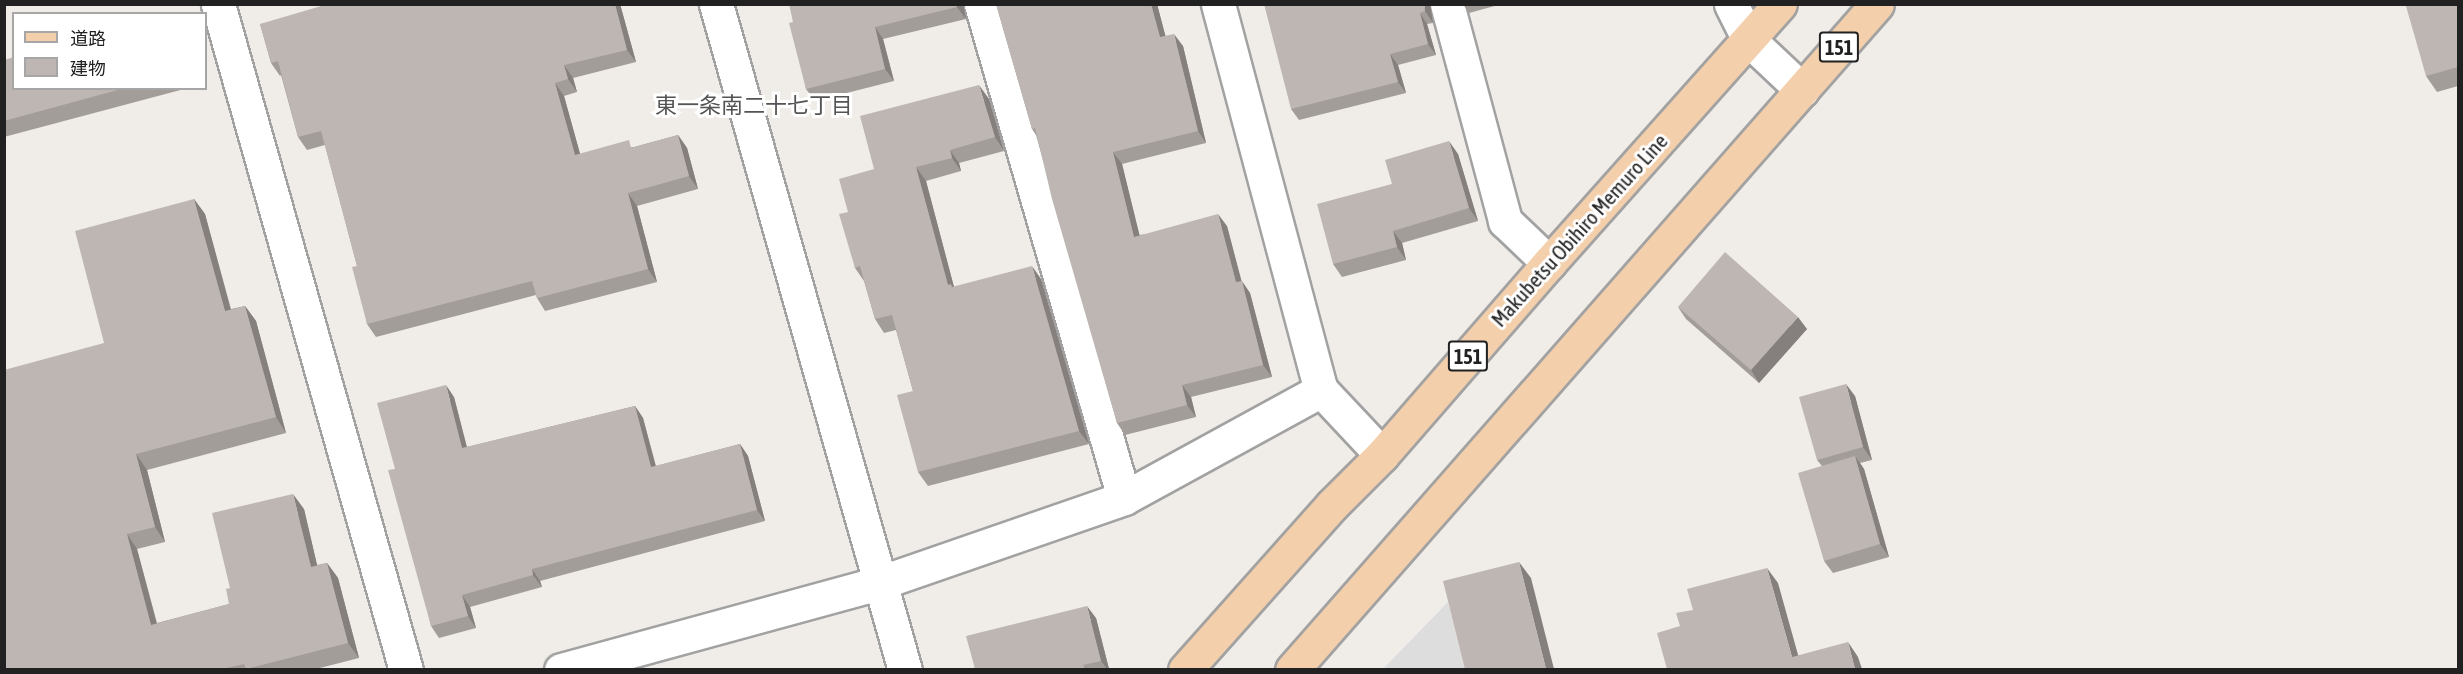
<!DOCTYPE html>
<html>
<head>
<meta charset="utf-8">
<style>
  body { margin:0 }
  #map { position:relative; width:2463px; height:674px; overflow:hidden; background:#f0ede9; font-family:"Asap Condensed","Noto Sans JP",sans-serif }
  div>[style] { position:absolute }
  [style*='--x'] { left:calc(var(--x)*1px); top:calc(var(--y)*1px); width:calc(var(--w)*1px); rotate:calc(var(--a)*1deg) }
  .parking>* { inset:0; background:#ddd }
  .roads { filter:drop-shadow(2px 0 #a2a2a2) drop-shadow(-2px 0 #a2a2a2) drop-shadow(0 2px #a2a2a2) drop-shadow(0 -2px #a2a2a2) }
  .minor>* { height:33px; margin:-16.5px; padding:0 16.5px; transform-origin:16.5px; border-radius:16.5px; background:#fff }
  .tertiary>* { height:33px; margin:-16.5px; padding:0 16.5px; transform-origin:16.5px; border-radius:16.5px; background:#fff }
  .primary>* { height:33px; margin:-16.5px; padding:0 16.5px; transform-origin:16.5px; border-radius:16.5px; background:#f3cfab }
  .wall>* { inset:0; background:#a39d99 }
  .shaded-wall>* { inset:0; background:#857f7d }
  .building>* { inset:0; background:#beb6b2 }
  span { translate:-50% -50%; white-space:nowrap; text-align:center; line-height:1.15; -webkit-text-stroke:6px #fff; paint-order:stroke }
  .shield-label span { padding:2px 4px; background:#fff; border:2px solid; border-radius:4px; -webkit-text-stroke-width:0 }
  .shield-label { font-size:20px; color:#212121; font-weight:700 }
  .street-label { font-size:21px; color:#212121 }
  .neighbourhood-label { font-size:22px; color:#545454 }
  .frame { position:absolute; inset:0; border:6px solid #212121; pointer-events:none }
  .legend { position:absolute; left:12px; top:12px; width:195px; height:78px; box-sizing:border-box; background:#fff; border:2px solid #a6a6a6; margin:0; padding:8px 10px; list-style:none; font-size:18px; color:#212121 }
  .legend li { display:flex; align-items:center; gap:12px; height:30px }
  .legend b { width:30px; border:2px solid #a6a6a6 }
</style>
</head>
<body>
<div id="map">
  <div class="parking">
    <i style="clip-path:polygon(1448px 602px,1466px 669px,1383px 669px)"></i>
  </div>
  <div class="roads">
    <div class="minor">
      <i style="--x:218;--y:4;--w:692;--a:74.24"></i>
      <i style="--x:981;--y:4;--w:514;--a:73.86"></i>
      <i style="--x:1218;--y:4;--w:400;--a:75.1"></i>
      <i style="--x:1321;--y:390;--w:89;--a:46.8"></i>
      <i style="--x:1447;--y:4;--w:225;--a:75"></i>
      <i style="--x:1505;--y:221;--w:61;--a:43.7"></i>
      <i style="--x:561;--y:670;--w:330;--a:-15.3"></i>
      <i style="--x:879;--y:583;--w:259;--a:-19.1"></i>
      <i style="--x:1124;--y:498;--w:225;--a:-28.7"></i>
    </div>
    <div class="tertiary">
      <i style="--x:716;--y:4;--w:692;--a:74.16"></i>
      <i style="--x:1731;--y:4;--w:40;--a:63.4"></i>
      <i style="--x:1749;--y:40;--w:73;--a:43.3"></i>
    </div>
    <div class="primary">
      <i style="--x:1185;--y:670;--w:221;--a:-48.3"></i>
      <i style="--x:1332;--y:505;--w:71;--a:-45"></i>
      <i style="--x:1382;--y:455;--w:254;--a:-49"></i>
      <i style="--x:1549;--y:263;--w:347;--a:-48.3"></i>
      <i style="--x:1292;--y:670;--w:886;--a:-48.7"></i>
    </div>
  </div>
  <div class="wall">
    <i style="clip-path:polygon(620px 4px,636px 62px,573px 78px,577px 92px,564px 96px,580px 154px,634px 147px,678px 135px,687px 148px,698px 189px,637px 206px,657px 282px,545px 311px,537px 298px,536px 295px,376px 337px,367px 324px,357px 266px,325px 145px,307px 150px,298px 137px,281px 75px,280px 76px,271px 63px,260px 24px)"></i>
    <i style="clip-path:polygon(963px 4px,966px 19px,883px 39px,894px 81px,815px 101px,806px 89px,793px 22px)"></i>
    <i style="clip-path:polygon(996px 4px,1157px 4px,1165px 36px,1183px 46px,1206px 143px,1122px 164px,1139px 235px,1227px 226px,1241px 281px,1250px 293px,1272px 377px,1191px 397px,1196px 417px,1125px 435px,1117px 423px,1036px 135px,1032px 129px)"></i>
    <i style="clip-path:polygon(1430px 4px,1433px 23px,1427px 24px,1436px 55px,1398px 65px,1406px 93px,1299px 120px,1291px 109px)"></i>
    <i style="clip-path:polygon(1463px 4px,1502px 4px,1469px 13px)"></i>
    <i style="clip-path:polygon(2458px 4px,2458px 86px,2437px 92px,2426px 76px)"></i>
    <i style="clip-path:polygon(4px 60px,14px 88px,188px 88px,4px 137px)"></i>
    <i style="clip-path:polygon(989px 99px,1004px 151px,959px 163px,961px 171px,926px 181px,954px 287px,1041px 279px,1089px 444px,928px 486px,918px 472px,913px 391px,896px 330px,884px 333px,875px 319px,864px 281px,855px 268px,848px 212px,874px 169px)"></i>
    <i style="clip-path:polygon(1458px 154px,1478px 221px,1402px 243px,1406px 260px,1342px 277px,1333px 264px,1392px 184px)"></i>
    <i style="clip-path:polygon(194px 199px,205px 214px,231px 309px,245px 306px,256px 321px,286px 433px,147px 470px,165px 542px,137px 549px,157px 623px,229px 604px,230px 588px,304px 509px,317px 565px,327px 563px,338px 578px,359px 658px,316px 669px,4px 669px)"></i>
    <i style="clip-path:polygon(1678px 307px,1807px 329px,1759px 383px,1686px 319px)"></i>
    <i style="clip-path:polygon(1855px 396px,1872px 460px,1860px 463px,1864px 469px,1889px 557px,1833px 573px,1824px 561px,1822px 466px,1817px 460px)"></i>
    <i style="clip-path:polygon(454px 397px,467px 447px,635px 406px,643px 418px,656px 466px,740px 444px,748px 456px,765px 521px,540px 581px,542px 587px,470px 607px,476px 628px,439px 638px,431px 626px,395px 469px)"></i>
    <i style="clip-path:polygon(1096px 618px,1109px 669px,975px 669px)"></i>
  </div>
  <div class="shaded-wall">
    <i style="clip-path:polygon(615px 4px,620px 4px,636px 62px,627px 50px)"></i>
    <i style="clip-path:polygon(957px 4px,963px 4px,966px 19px,957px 7px)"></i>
    <i style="clip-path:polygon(1151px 4px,1157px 4px,1169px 49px,1160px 37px)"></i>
    <i style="clip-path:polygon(1424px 4px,1430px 4px,1433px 23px,1425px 11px)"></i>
    <i style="clip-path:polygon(1420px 13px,1427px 24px,1436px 55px,1428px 44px)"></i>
    <i style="clip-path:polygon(875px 27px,883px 39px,894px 81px,885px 69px)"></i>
    <i style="clip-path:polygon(1174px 34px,1183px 46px,1206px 143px,1198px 131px)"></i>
    <i style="clip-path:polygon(1390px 54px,1398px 65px,1406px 93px,1398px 82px)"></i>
    <i style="clip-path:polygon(564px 65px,573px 78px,577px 92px,568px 79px)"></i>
    <i style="clip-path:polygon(555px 83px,564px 96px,584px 168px,575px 155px)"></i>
    <i style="clip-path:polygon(979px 85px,989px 99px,1004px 151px,995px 137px)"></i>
    <i style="clip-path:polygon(678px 135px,687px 148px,698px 189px,689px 176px)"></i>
    <i style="clip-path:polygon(1449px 141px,1458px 154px,1478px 221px,1469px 208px)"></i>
    <i style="clip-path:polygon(950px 150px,959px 163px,961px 171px,952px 158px)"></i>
    <i style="clip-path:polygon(1113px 152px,1122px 164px,1143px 249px,1134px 237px)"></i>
    <i style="clip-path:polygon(916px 167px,926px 181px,955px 291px,948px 285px)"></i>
    <i style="clip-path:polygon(628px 193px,637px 206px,657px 282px,648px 269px)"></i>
    <i style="clip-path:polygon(194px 199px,205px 214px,235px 326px,225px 311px)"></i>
    <i style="clip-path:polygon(1218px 214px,1227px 226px,1245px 294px,1236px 282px)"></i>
    <i style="clip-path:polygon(1393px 231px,1402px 243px,1406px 260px,1397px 247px)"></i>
    <i style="clip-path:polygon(1032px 266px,1041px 279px,1089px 444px,1079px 431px)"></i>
    <i style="clip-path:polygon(1242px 281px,1250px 293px,1272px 377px,1263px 365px)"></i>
    <i style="clip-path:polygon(245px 306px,256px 321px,286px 433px,276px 417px)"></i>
    <i style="clip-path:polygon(1798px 317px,1807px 329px,1759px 383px,1751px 370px)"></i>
    <i style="clip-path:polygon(1846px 384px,1855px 396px,1872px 460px,1863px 447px)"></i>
    <i style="clip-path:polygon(446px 385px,454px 397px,470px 460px,462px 448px)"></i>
    <i style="clip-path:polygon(1182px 385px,1191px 397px,1196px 417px,1187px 405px)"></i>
    <i style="clip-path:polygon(635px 406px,643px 418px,659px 479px,651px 467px)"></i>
    <i style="clip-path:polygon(740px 444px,748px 456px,765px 521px,757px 510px)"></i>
    <i style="clip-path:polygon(136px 454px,147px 470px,165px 542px,155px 527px)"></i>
    <i style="clip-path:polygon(1855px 456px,1864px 469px,1889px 557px,1880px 544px)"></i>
    <i style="clip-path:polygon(293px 494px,304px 509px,321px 582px,311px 567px)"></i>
    <i style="clip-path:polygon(127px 534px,137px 549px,161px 640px,151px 625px)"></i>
    <i style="clip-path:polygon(1519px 562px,1531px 578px,1554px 669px,1546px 669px)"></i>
    <i style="clip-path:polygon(327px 563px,338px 578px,359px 658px,348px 643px)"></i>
    <i style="clip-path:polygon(1767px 568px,1778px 583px,1802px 669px,1792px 657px)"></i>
    <i style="clip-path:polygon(532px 569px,540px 581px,542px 587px,533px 575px)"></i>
    <i style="clip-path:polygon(462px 595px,470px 607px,476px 628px,468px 616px)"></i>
    <i style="clip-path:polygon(1087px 606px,1096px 618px,1109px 669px,1107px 669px,1101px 661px)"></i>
    <i style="clip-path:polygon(1848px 642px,1858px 657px,1862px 669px,1855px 669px)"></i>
  </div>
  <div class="building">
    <i style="clip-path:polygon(328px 4px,615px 4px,627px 50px,564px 65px,568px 79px,555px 83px,575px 155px,629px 140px,631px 148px,678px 135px,689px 176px,628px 193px,648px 269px,537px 298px,532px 281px,367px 324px,352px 267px,357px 266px,321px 131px,298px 137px,278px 61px,271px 63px,260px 24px)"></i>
    <i style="clip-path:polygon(789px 4px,957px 4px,957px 7px,875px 27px,885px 69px,806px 89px,789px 23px,793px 22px)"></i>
    <i style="clip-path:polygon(996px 4px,1151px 4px,1160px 37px,1174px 34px,1198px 131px,1113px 152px,1134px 237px,1218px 214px,1236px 282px,1242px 281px,1263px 365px,1182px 385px,1187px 405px,1117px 423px,1052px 199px,1035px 128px,1032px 129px)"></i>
    <i style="clip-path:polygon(1264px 4px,1424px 4px,1425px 11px,1420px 13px,1428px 44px,1390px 54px,1398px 82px,1291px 109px)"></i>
    <i style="clip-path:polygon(2411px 4px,2458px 4px,2458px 67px,2426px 76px,2406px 6px)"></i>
    <i style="clip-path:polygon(14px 57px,14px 88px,125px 88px,4px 121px,4px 60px)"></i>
    <i style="clip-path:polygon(979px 85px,995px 137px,950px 150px,952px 158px,916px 167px,948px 285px,951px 284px,952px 287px,1032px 266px,1079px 431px,918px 472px,897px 395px,913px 391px,892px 315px,875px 319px,860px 266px,855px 268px,839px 214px,848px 212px,839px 179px,874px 169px,860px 116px)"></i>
    <i style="clip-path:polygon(1449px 141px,1469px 208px,1393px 231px,1397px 247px,1333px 264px,1317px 204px,1392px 184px,1385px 160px)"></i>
    <i style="clip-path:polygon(194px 199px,225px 311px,245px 306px,276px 417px,136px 454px,155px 527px,127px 534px,151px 625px,229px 604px,226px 589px,230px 588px,212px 513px,293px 494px,311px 567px,327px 563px,348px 643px,246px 669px,244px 664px,222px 669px,4px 669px,4px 370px,104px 343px,75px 231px)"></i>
    <i style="clip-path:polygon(1725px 252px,1798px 317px,1751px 370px,1678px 307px)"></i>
    <i style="clip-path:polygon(1846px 384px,1863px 447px,1817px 460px,1799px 397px)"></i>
    <i style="clip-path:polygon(446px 385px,462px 448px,635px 406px,651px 467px,740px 444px,757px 510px,532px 569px,533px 575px,462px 595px,468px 616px,431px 626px,388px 470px,395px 469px,377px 403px)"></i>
    <i style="clip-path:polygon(1855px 456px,1880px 544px,1824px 561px,1798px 473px)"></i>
    <i style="clip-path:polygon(1519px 562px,1546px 669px,1465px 669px,1443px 581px)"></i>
    <i style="clip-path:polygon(1767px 568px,1792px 657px,1848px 642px,1855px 669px,1667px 669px,1657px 633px,1680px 626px,1676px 613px,1693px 610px,1687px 589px)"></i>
    <i style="clip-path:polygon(1087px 606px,1101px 661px,1083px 665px,1085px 669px,975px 669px,966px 636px)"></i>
  </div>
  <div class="shield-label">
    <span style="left:1839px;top:47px">151</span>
    <span style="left:1468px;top:356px">151</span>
  </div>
  <div class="street-label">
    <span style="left:1579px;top:230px;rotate:-48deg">Makubetsu Obihiro Memuro Line</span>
  </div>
  <div class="neighbourhood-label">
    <span style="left:754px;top:106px">東一条南二十七丁目</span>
  </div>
  <div class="frame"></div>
  <ul class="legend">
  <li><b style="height:8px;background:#f3cfab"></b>道路</li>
  <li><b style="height:16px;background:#beb6b2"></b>建物</li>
  </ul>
</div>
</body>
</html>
